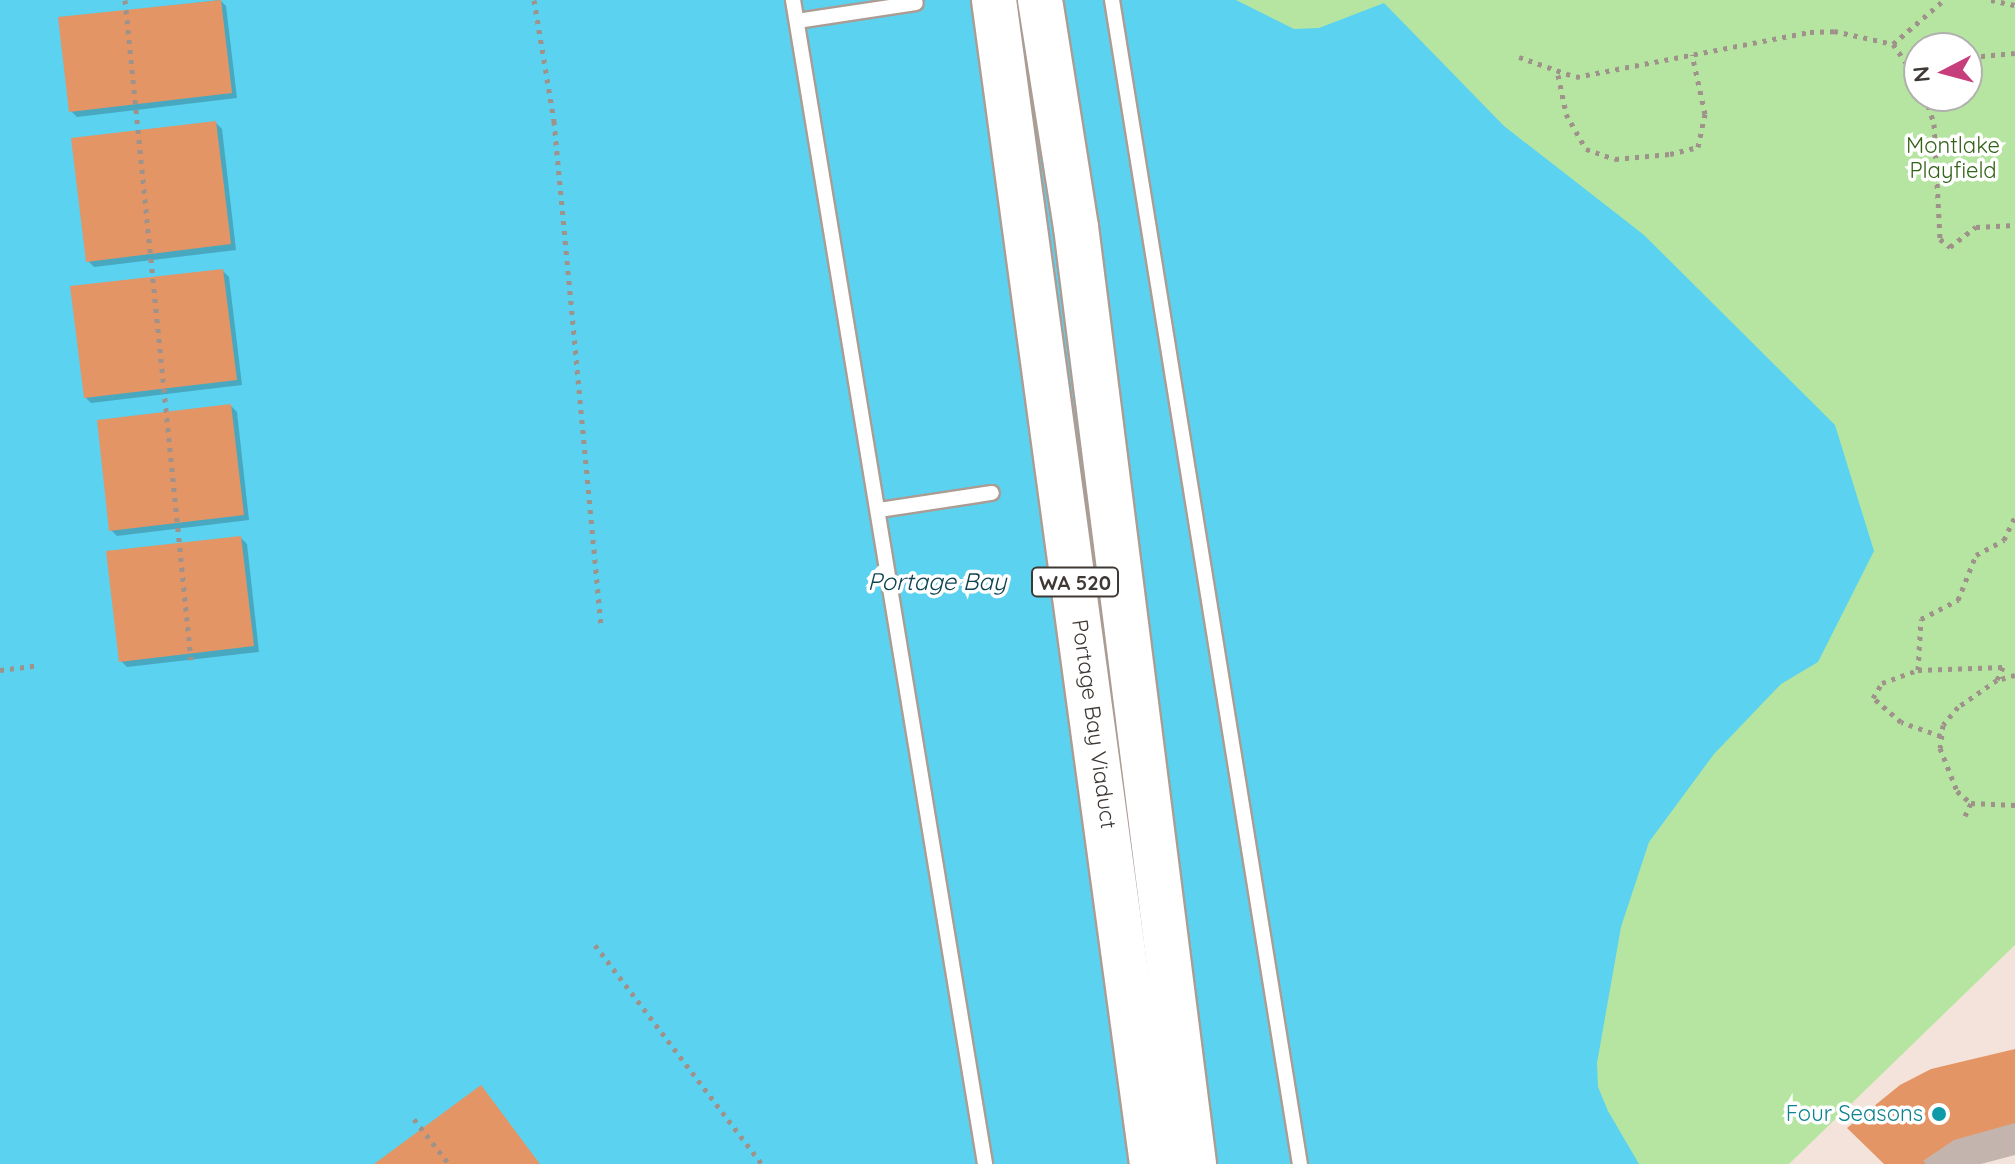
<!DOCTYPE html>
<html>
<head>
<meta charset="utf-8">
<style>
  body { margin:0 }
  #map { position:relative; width:2015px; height:1164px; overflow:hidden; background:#f4e3da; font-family:Quicksand,sans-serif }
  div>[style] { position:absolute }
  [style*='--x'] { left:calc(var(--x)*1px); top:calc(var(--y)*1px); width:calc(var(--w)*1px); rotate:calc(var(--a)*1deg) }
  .green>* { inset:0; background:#b5e5a0 }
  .water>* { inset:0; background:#5ad2f0 }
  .shadow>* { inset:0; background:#0003 }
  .building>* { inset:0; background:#e49565 }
  .path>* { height:5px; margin-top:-2.5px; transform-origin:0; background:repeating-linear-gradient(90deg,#9e928b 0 4px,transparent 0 10px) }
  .roads { filter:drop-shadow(2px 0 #ab9c94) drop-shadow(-2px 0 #ab9c94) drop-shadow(0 2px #ab9c94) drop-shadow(0 -2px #ab9c94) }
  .service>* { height:14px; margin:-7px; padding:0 7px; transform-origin:7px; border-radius:7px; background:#fff }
  .motorway>* { height:44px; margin:-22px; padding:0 22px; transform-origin:22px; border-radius:22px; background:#fff }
  .dots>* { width:22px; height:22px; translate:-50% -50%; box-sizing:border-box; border:4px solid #fff; border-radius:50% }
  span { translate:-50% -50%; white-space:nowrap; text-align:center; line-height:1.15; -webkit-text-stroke:7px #fff; paint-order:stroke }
  .shield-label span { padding:2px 6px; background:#fff; border:2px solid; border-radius:6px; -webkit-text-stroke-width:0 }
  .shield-label { font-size:20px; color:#3f3935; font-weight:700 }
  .park-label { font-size:22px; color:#336219 }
  .street-label { font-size:22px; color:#3f3935 }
  .culture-label { font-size:22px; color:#0d838f }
  .right { translate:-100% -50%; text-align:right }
  .water-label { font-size:24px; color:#0e4451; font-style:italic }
  .north { position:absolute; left:1903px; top:32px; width:80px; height:80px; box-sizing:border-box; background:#fff; border:2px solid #b2b0ae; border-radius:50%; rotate:264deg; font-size:22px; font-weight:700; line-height:32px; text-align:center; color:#3f3935 }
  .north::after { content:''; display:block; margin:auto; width:28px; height:36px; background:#c63e7c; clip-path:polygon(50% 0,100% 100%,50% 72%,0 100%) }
</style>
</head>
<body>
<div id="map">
  <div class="green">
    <i style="clip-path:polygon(evenodd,1062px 0,2015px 0,2015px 945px,1789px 1164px,1223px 1164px,1062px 0,1919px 48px,1967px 48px,1967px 96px,1919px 96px,1919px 48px)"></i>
  </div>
  <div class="water">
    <i style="clip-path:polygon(0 0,1236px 0,1294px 29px,1319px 28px,1384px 3px,1504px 126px,1644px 235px,1835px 425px,1874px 551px,1818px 662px,1781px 684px,1714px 754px,1649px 842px,1621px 927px,1597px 1063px,1598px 1087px,1608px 1111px,1639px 1164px,0 1164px)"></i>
  </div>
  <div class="shadow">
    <i style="clip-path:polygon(220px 0,226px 6px,237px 98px,77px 117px,71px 111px,60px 19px)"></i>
    <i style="clip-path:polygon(216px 123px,222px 129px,236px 250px,94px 267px,88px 261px)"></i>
    <i style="clip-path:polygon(223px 271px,229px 277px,242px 385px,91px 403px,85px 397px)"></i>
    <i style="clip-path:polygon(231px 406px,237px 412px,249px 520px,117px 536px,111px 530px)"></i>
    <i style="clip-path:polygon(241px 538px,247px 544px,259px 652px,127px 667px,121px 661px)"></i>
    <i style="clip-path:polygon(2015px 1052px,2015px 1155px,1981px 1164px,1886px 1164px,1850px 1128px,1873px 1107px,1932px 1071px)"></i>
  </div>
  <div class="building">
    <i style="clip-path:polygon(221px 0,232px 93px,69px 112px,58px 17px)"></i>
    <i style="clip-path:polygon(216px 121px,231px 244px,86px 262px,71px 138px)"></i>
    <i style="clip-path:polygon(223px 269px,237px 380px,84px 398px,70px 286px)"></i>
    <i style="clip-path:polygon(231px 404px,244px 515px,109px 531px,97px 420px)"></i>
    <i style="clip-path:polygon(241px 536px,254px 646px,119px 662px,106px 551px)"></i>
    <i style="clip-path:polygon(2015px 1049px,2015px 1123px,1954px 1140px,1923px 1161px,1926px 1164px,1884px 1164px,1847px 1128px,1900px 1085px,1931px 1069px)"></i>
    <i style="clip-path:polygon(481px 1085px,540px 1164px,374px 1164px)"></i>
  </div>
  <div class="path">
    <i style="--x:125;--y:0;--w:663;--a:84.29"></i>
    <i style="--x:534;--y:0;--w:123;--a:80.6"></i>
    <i style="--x:554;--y:121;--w:507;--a:84.68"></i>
    <i style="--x:1991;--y:0;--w:24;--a:12"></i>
    <i style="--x:1893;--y:44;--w:45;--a:54.9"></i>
    <i style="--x:1519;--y:57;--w:60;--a:19.3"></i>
    <i style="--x:1576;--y:77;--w:238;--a:-10.9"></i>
    <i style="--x:1810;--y:32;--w:24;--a:-2"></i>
    <i style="--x:1834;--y:31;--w:60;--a:12.4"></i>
    <i style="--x:1893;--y:44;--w:67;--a:-40.8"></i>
    <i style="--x:1971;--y:57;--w:44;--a:-5.2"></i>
    <i style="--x:1558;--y:75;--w:40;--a:78"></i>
    <i style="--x:1566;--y:114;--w:40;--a:60.3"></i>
    <i style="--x:1586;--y:149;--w:31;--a:19"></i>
    <i style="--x:1615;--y:159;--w:55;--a:-5.2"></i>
    <i style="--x:1670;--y:154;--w:29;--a:-14"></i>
    <i style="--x:1698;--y:147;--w:34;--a:-78"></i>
    <i style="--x:1705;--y:114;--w:61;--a:-102.2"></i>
    <i style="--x:1925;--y:96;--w:29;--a:72"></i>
    <i style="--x:1934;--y:124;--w:115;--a:87"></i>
    <i style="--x:1940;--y:239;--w:13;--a:39"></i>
    <i style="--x:1950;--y:247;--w:33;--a:-38"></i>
    <i style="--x:1976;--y:227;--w:39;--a:-3"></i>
    <i style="--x:0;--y:670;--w:35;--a:-7"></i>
    <i style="--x:1918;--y:670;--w:51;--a:-86.6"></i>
    <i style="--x:1921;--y:619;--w:42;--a:-27.2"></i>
    <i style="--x:1958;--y:600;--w:48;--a:-68.2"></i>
    <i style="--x:1976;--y:555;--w:32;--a:-28"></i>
    <i style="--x:2004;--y:540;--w:26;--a:-65"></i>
    <i style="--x:2015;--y:675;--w:19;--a:164"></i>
    <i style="--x:1997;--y:680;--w:47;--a:145.3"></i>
    <i style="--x:1958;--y:707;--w:23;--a:130"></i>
    <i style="--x:1943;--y:725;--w:23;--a:97"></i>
    <i style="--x:1940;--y:748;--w:46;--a:68.4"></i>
    <i style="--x:1957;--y:791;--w:18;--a:41"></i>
    <i style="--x:1971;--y:803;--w:44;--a:2.6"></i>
    <i style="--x:1941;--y:736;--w:42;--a:-160.7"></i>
    <i style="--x:1901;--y:722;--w:37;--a:-139"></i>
    <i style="--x:1873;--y:698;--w:17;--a:-59"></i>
    <i style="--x:1882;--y:683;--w:38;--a:-20"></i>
    <i style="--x:1918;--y:670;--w:85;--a:-2"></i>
    <i style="--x:2003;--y:667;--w:14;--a:115"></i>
    <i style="--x:1965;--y:816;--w:14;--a:-65"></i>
    <i style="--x:595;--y:945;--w:275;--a:52.7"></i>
    <i style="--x:414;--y:1119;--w:57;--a:52.1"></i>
  </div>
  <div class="roads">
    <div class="service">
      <i style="--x:793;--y:0;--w:1180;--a:80.63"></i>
      <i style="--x:1112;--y:0;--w:1179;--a:80.83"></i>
      <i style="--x:797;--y:21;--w:120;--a:-8.6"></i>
      <i style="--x:879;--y:510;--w:114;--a:-8.6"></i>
    </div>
    <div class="motorway">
      <i style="--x:994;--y:0;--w:1175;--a:82.27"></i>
      <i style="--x:1040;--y:0;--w:230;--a:81"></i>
      <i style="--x:1076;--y:227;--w:944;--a:82.82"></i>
    </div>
  </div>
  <div class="dots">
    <i style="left:1939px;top:1114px;background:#0f9aa8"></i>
  </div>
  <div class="shield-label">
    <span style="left:1075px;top:582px">WA 520</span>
  </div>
  <div class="park-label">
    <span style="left:1953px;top:158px">Montlake<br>Playfield</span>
  </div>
  <div class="street-label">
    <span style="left:1094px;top:724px;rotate:82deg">Portage Bay Viaduct</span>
  </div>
  <div class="culture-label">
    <span class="right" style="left:1923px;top:1114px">Four Seasons</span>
  </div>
  <div class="water-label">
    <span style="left:937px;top:582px">Portage Bay</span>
  </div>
  <div class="north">N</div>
</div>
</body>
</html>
